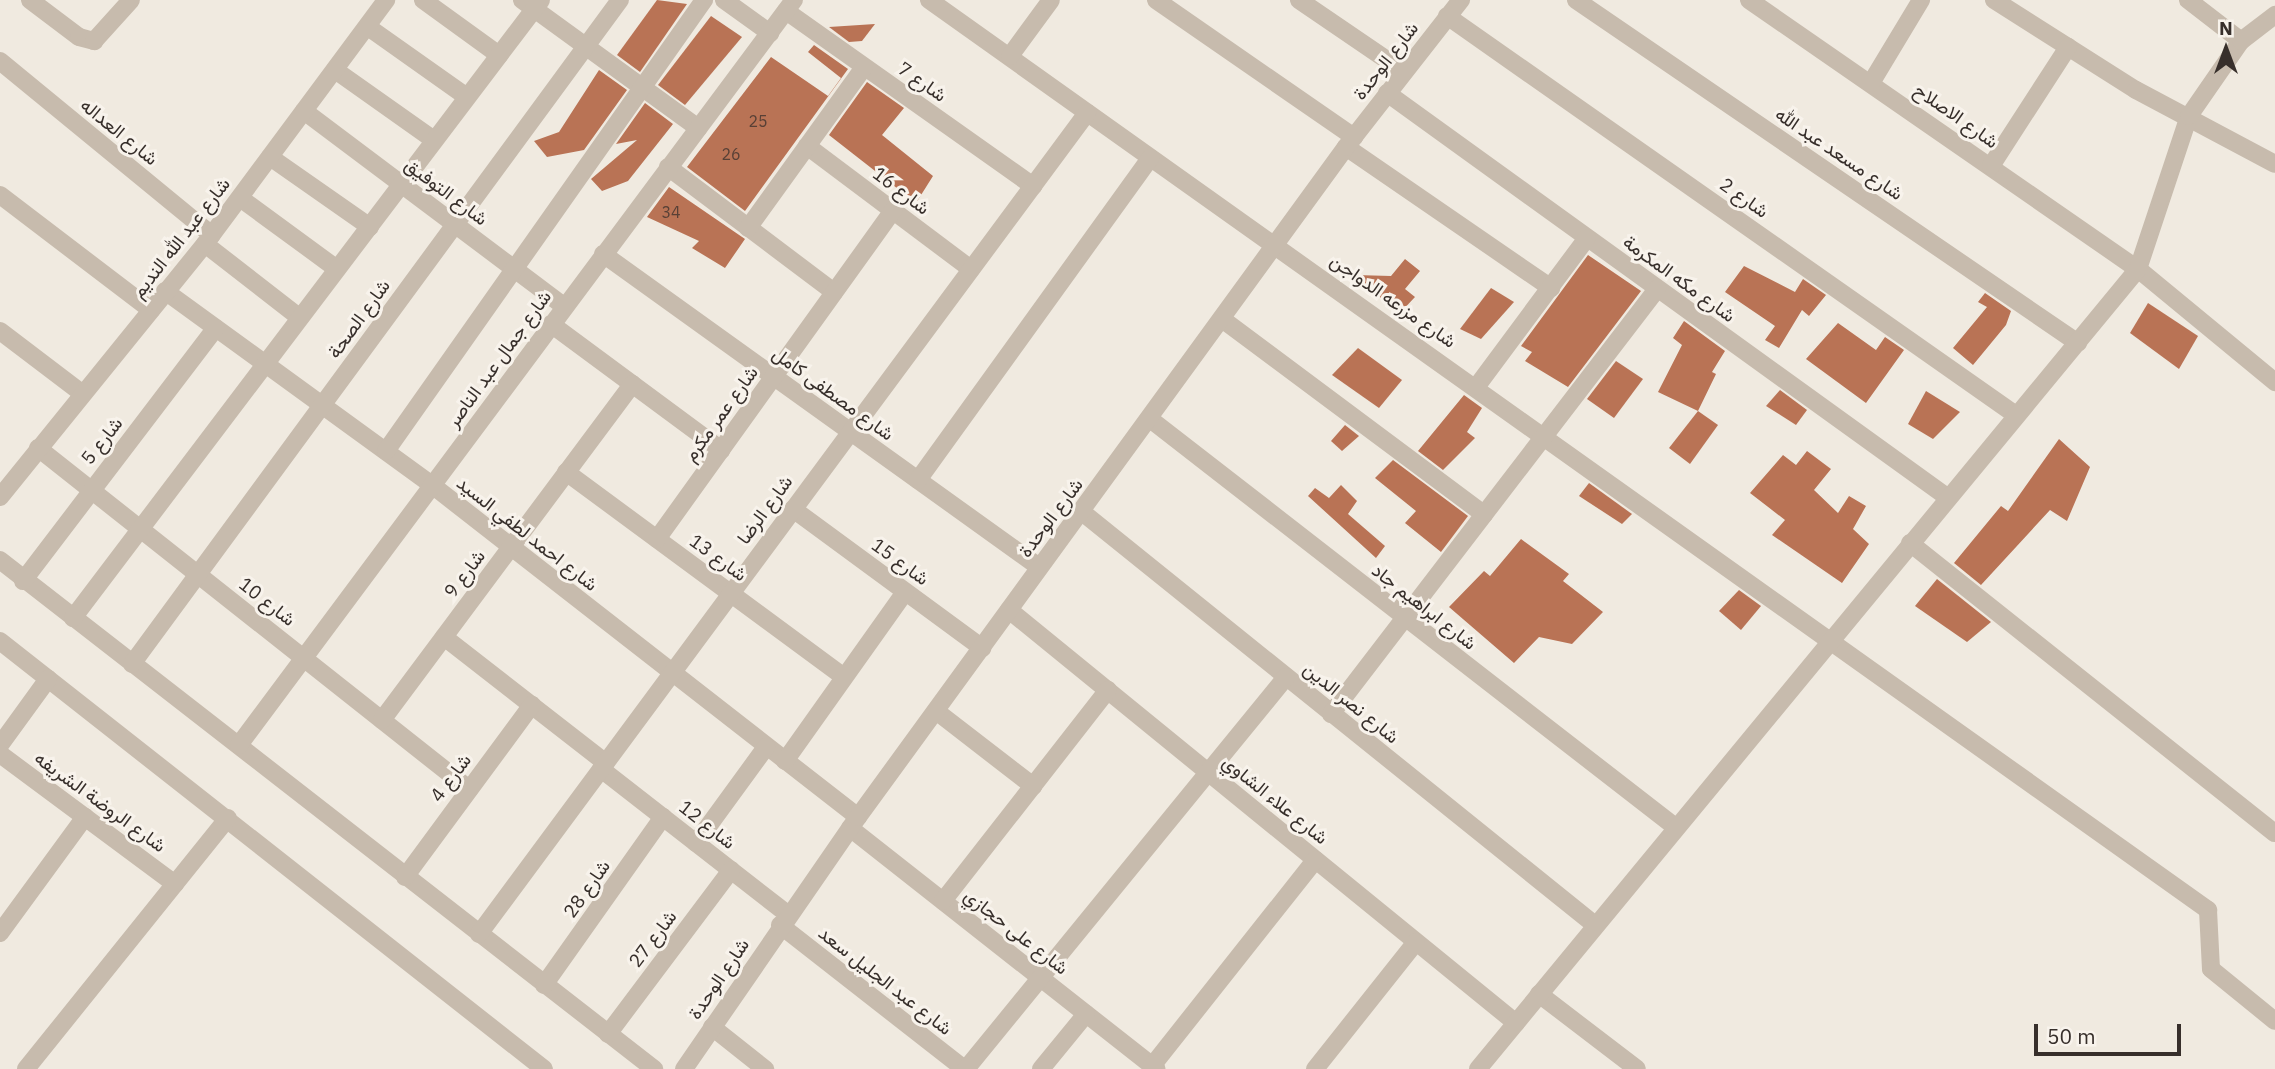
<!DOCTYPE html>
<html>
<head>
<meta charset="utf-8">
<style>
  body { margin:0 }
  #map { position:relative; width:2275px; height:1069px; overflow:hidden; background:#f0eae0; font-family:"IBM Plex Sans",Vazirmatn,sans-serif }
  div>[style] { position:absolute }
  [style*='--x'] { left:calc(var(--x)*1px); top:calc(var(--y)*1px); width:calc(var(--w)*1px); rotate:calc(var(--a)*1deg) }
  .building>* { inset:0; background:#b97355 }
  .minor>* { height:18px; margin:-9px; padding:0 9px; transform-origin:9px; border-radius:9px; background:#c7bbad }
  span { translate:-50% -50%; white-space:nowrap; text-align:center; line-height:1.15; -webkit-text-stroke:6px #f8f3ec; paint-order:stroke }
  .number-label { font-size:16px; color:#584036 }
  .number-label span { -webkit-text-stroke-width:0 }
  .street-label { font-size:19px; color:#372f2b }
  .north { position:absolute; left:2191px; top:14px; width:70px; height:70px; -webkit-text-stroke:5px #f8f3ec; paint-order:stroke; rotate:0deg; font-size:19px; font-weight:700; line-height:28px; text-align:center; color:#372f2b }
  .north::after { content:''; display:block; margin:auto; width:24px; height:32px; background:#372f2b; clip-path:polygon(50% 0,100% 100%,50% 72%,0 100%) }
  .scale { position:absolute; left:2034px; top:1024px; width:147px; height:32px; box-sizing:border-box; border:4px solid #372f2b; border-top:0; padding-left:9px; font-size:21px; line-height:24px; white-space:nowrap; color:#372f2b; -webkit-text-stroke:5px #f8f3ec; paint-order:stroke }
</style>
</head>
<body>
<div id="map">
  <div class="building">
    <i style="clip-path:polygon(657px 0,687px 4px,640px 72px,617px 55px)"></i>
    <i style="clip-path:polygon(711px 16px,742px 37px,685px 105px,658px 85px)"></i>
    <i style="clip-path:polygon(875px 24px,862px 41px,849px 42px,829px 27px)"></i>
    <i style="clip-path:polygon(814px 45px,848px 69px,745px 211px,687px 167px,771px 57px,828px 96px,841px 78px,808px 52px)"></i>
    <i style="clip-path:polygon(599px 70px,627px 90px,584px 150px,547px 157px,534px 141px,559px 132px)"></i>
    <i style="clip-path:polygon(867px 82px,904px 108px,882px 135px,933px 176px,916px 203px,829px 135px)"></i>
    <i style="clip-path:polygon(645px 103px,673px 124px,628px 181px,602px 191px,591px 179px,637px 140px,616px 144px)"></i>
    <i style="clip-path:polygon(669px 187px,745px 239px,725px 268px,692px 248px,699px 241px,647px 217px)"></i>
    <i style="clip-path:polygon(1588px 255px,1641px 291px,1568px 387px,1525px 361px,1532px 352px,1521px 346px)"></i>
    <i style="clip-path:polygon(1405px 259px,1420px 271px,1405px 289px,1415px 297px,1399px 314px,1355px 275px,1391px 276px)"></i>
    <i style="clip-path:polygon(1744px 266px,1795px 292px,1803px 279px,1826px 295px,1809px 316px,1802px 310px,1779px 348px,1765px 340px,1775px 326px,1725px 292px)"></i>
    <i style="clip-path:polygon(1491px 288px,1514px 302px,1481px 339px,1460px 329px)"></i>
    <i style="clip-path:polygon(1985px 293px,2011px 311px,2006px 325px,1973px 365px,1953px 348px,1987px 307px,1978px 302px)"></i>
    <i style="clip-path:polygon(2148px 303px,2198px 336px,2179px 369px,2130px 333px)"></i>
    <i style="clip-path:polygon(1684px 321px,1725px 351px,1712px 372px,1716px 374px,1698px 411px,1658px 392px,1682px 345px,1673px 338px)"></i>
    <i style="clip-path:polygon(1838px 323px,1876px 350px,1885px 337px,1904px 350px,1866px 403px,1806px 359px)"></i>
    <i style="clip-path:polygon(1358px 348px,1402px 380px,1379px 408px,1332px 375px)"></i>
    <i style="clip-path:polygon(1616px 361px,1643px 379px,1614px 418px,1587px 399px)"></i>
    <i style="clip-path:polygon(1780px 390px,1807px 410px,1796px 425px,1766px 406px)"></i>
    <i style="clip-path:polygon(1926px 391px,1960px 412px,1933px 439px,1908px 424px)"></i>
    <i style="clip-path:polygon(1464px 395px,1482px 408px,1467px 432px,1475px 438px,1443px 470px,1418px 451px)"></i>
    <i style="clip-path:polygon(1698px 411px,1718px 425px,1690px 464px,1669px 448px)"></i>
    <i style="clip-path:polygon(1345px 425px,1359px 436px,1342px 451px,1331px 441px)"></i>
    <i style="clip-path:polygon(2059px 439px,2090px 467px,2067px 521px,2050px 510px,1981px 585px,1954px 563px,2001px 506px,2008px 511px)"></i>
    <i style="clip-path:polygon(1807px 451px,1831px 469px,1814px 490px,1838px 513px,1849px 496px,1866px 506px,1853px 529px,1869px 544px,1842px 583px,1772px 535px,1785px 520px,1750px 493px,1783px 455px,1796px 465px)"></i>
    <i style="clip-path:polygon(1393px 460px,1468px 516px,1441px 552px,1405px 523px,1416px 511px,1375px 478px)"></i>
    <i style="clip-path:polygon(1589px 483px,1632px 514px,1622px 524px,1579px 496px)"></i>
    <i style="clip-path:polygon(1341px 485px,1357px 501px,1348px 514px,1385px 546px,1376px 558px,1308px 496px,1315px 488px,1329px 498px)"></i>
    <i style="clip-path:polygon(1521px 539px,1569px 574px,1563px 581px,1603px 612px,1572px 644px,1539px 637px,1514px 663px,1449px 607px,1484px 571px,1490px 576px)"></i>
    <i style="clip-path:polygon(1937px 579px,1991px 622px,1967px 642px,1915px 606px)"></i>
    <i style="clip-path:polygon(1739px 590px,1761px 606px,1741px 630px,1719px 611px)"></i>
  </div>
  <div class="minor">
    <i style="--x:30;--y:0;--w:61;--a:37.1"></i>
    <i style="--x:79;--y:37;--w:16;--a:15"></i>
    <i style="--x:94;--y:41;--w:55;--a:-47.9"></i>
    <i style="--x:423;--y:0;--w:94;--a:35.9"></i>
    <i style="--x:522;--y:0;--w:218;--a:36"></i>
    <i style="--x:724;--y:0;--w:57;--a:35.7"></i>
    <i style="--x:929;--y:0;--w:1570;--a:35.43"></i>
    <i style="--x:2208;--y:910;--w:59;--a:87.1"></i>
    <i style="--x:2211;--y:969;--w:82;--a:39.1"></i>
    <i style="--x:1156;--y:0;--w:241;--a:34.7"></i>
    <i style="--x:1299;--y:0;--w:126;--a:34.3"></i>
    <i style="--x:1576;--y:0;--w:608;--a:34.34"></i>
    <i style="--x:1749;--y:0;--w:473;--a:34.7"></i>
    <i style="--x:2138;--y:269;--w:178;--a:39.5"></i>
    <i style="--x:1994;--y:0;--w:168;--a:32.4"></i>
    <i style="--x:2136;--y:90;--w:157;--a:28"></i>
    <i style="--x:2188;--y:0;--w:67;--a:37.7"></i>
    <i style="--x:786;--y:11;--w:303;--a:35.3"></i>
    <i style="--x:1447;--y:16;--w:695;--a:35.04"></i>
    <i style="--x:368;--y:27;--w:121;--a:35.3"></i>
    <i style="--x:1010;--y:56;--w:69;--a:-53.8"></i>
    <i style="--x:0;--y:61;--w:274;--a:39.4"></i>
    <i style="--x:335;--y:70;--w:121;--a:35.3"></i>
    <i style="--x:1871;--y:83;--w:97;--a:-58.9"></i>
    <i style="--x:1387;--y:93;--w:691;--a:35.81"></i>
    <i style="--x:304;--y:111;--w:325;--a:36.9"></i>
    <i style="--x:807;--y:146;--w:205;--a:36.9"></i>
    <i style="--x:1346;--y:147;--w:249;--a:34.5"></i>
    <i style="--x:270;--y:157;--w:122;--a:35"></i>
    <i style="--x:1991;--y:166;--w:142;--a:-57.1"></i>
    <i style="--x:668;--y:167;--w:208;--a:37"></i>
    <i style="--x:0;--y:195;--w:190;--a:37.3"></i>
    <i style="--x:240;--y:198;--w:120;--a:36.2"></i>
    <i style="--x:748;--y:228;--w:198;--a:-54.2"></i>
    <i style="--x:205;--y:244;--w:120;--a:37.9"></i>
    <i style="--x:603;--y:254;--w:537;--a:35.67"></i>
    <i style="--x:165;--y:291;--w:330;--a:36"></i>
    <i style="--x:432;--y:485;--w:540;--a:37.93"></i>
    <i style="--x:1222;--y:319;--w:327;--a:36.7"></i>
    <i style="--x:551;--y:324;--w:212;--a:36.5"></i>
    <i style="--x:0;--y:331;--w:104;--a:37.2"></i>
    <i style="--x:1477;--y:386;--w:184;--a:-53.4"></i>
    <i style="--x:1150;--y:419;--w:663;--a:37.84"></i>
    <i style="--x:38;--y:448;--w:550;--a:38.35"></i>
    <i style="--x:386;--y:451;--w:552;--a:-54.81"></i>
    <i style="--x:566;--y:472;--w:345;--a:36.4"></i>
    <i style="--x:918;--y:480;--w:397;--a:-54.2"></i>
    <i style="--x:0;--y:497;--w:326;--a:-51"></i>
    <i style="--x:205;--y:244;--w:304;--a:-53.4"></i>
    <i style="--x:793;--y:509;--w:235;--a:36.3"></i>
    <i style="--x:1082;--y:512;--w:659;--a:38.84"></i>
    <i style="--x:657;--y:539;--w:405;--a:-54.3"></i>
    <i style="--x:1910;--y:543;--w:466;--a:38.5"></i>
    <i style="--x:0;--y:560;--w:829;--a:37.89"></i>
    <i style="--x:23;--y:581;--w:318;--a:-52.7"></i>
    <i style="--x:1009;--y:610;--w:654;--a:39.17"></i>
    <i style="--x:73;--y:618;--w:775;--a:-52.86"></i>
    <i style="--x:444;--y:637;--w:205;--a:37.9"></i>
    <i style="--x:0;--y:641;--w:692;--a:38.19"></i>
    <i style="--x:132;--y:664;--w:824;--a:-53.69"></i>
    <i style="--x:936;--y:711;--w:123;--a:37.7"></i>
    <i style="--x:1331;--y:714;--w:536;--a:-52.51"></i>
    <i style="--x:382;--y:720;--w:419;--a:-53.3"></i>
    <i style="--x:0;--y:745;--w:82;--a:-54"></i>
    <i style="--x:239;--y:745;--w:929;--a:-53.32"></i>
    <i style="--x:0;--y:754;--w:218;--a:36.6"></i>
    <i style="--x:785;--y:761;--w:207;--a:-54.6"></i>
    <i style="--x:601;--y:769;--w:236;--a:37.9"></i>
    <i style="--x:850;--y:828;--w:390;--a:38.2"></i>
    <i style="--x:696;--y:843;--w:119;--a:-53.9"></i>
    <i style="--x:405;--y:877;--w:214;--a:-53.6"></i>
    <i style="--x:943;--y:901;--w:268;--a:-52"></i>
    <i style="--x:780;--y:925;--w:234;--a:38"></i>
    <i style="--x:0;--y:933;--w:144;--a:-53.8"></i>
    <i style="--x:479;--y:934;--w:1022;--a:-53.48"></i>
    <i style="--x:544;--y:985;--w:206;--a:-54.7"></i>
    <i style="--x:1539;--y:994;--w:123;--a:37.4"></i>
    <i style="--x:712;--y:1027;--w:68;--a:38.4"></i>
    <i style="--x:608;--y:1034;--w:205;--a:-53.1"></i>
    <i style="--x:1152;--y:1066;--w:263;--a:-51.6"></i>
    <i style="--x:26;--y:1069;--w:322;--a:-51.2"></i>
    <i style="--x:684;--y:1069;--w:306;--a:-55.4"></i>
    <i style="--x:858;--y:817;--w:829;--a:-53.93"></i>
    <i style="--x:1346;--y:147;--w:187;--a:-52"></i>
    <i style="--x:966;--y:1069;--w:506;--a:-50.77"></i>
    <i style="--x:1041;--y:1069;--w:71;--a:-50.7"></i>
    <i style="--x:1315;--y:1069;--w:162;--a:-51.5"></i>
    <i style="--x:1478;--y:1069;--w:1037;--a:-50.48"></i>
    <i style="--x:2138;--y:269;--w:161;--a:-71.6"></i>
    <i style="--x:2189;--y:116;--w:91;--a:-55.3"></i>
    <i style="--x:2241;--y:41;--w:43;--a:-37.4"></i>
  </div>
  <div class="number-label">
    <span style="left:758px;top:121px">25</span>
    <span style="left:731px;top:154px">26</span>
    <span style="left:671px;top:212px">34</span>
  </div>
  <div class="street-label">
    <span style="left:1386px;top:61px;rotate:-52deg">شارع الوحدة</span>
    <span style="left:922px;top:82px;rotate:35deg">شارع 7</span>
    <span style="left:1956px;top:116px;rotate:35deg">شارع الاصلاح</span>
    <span style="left:119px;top:132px;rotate:39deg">شارع العداله</span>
    <span style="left:1839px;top:154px;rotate:34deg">شارع مسعد عبد الله</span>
    <span style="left:901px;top:191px;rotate:37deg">شارع 16</span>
    <span style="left:446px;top:192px;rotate:37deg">شارع التوفيق</span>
    <span style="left:1744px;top:198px;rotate:35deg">شارع 2</span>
    <span style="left:181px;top:238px;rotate:-52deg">شارع عبد الله النديم</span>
    <span style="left:1679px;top:279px;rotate:36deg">شارع مكه المكرمة</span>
    <span style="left:1393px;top:301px;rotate:35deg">شارع مزرعه الدواجن</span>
    <span style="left:359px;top:319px;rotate:-54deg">شارع الصحة</span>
    <span style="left:499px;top:359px;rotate:-54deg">شارع جمال عبد الناصر</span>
    <span style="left:833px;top:394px;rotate:36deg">شارع مصطفى كامل</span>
    <span style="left:721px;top:414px;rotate:-54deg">شارع عمر مكرم</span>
    <span style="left:102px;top:441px;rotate:-52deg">شارع 5</span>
    <span style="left:765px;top:510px;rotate:-54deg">شارع الرضا</span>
    <span style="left:1051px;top:518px;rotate:-53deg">شارع الوحدة</span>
    <span style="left:527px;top:534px;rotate:38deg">شارع احمد لطفي السيد</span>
    <span style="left:718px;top:558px;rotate:36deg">شارع 13</span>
    <span style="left:900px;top:562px;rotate:36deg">شارع 15</span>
    <span style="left:465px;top:574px;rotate:-53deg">شارع 9</span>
    <span style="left:267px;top:602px;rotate:38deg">شارع 10</span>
    <span style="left:1424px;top:607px;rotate:38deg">شارع ابراهيم جاد</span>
    <span style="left:1351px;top:703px;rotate:39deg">شارع نصر الدين</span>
    <span style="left:451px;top:778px;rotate:-53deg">شارع 4</span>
    <span style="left:1275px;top:800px;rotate:39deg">شارع علاء الشاوي</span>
    <span style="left:100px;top:802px;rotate:36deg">شارع الروضة الشريفه</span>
    <span style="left:707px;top:825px;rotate:38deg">شارع 12</span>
    <span style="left:587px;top:889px;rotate:-55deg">شارع 28</span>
    <span style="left:1016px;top:932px;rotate:38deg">شارع على حجازي</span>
    <span style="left:653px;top:939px;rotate:-53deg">شارع 27</span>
    <span style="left:719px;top:979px;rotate:-56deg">شارع الوحدة</span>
    <span style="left:885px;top:981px;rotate:38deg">شارع عبد الجليل سعد</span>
  </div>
  <div class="north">N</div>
  <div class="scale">50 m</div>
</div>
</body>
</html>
